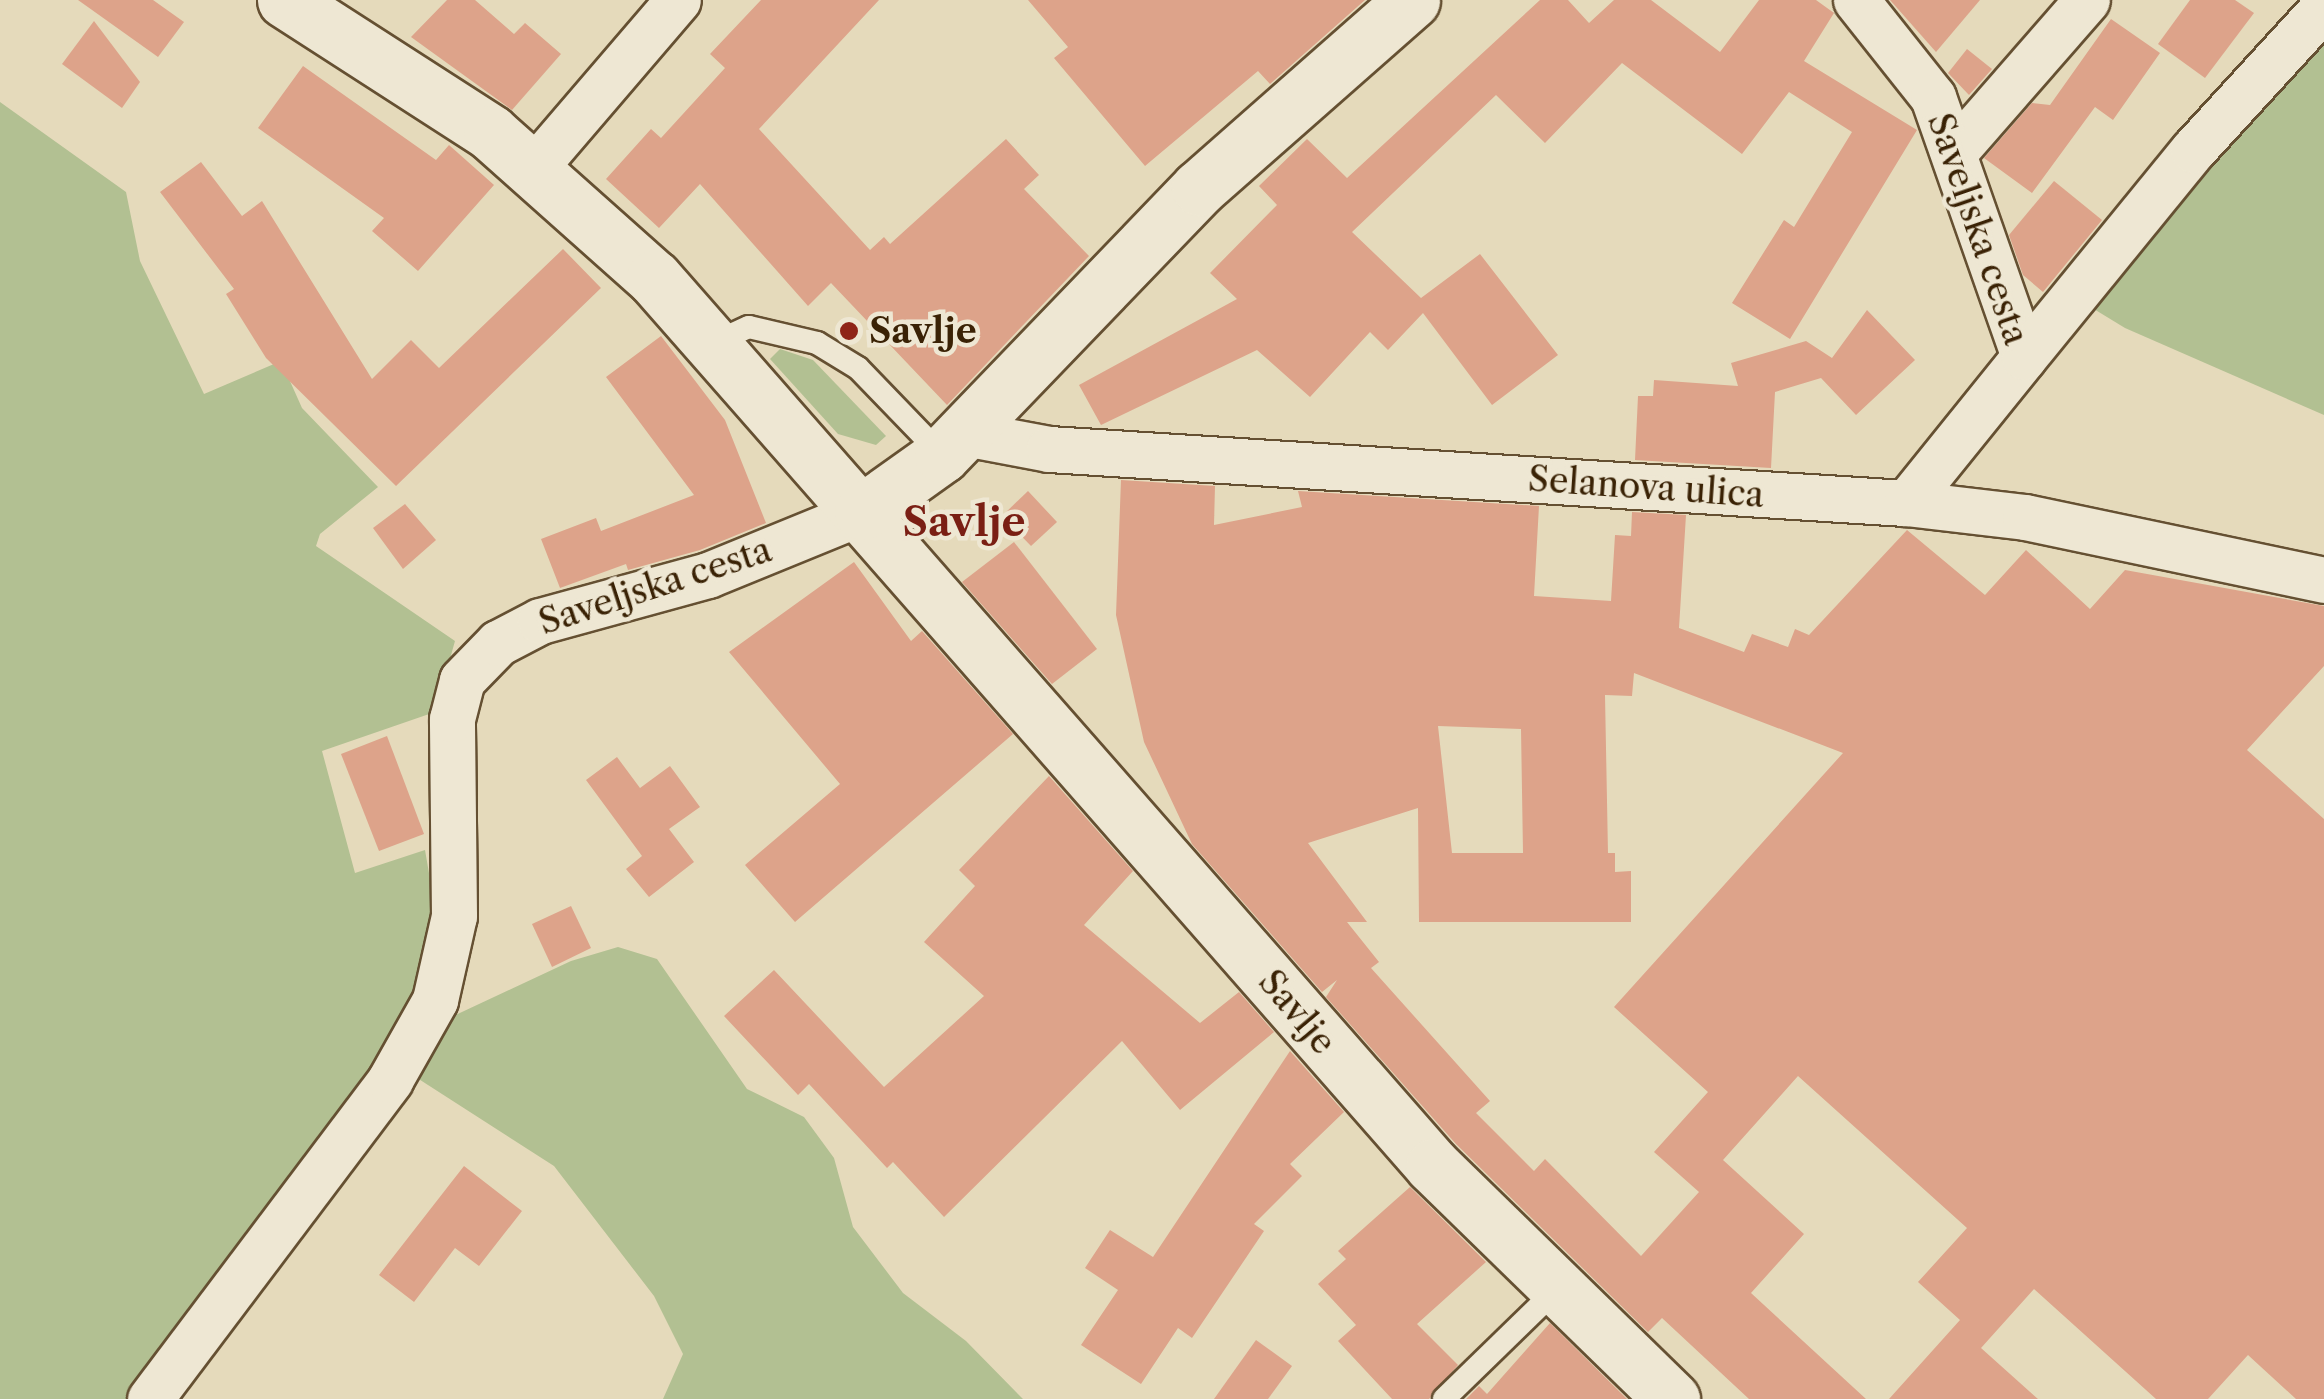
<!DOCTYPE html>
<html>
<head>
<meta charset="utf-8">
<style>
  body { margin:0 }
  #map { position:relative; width:2324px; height:1399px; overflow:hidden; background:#e5dabb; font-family:"Libre Caslon Text",serif }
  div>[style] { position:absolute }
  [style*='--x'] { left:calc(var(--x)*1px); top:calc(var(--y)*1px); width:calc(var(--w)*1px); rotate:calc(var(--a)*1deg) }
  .green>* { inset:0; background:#b2c092 }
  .building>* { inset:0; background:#dda38a }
  .roads { filter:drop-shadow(2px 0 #655032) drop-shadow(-2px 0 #655032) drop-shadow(0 2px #655032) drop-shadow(0 -2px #655032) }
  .service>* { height:22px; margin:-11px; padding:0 11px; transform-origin:11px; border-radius:11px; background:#eee7d3 }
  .minor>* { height:45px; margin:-22.5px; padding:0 22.5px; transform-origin:22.5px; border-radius:22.5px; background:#eee7d3 }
  .tertiary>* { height:55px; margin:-27.5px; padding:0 27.5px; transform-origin:27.5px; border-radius:27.5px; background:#eee7d3 }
  .dots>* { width:28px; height:28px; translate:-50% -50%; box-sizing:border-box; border:5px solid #eee7d3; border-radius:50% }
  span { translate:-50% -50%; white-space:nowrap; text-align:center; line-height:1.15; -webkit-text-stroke:9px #eee7d3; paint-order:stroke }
  .street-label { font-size:35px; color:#3a2205 }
  .poi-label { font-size:35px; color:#3a2205; font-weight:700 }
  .left { translate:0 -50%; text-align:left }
  .quarter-label { font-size:40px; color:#7a1f14; font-weight:700 }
</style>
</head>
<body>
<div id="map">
  <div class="green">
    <i style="clip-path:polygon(2324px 20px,2324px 415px,2125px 328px,2084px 303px)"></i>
    <i style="clip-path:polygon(0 102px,126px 192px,140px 261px,204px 394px,281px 361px,302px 408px,378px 487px,320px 534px,316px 546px,455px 641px,435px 712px,322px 751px,355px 873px,425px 850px,435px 908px,432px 953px,387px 1063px,128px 1399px,0 1399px)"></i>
    <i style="clip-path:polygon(780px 349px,813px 360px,886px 436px,876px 445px,838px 434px,770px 359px)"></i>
    <i style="clip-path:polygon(618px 947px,657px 959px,747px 1089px,804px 1117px,834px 1158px,853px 1227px,903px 1293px,966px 1341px,1023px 1399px,663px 1399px,683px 1354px,654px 1296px,554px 1166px,414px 1076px,447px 1019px,571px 961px)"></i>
  </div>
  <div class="building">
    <i style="clip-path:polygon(78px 0,153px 0,184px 22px,158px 57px)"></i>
    <i style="clip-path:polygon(447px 0,475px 0,514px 34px,525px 23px,561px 54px,512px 110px,411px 37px)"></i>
    <i style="clip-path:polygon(761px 0,879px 0,759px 129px,870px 250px,884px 237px,890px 244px,1006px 139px,1039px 175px,1024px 189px,1089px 256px,947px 405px,831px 283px,808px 306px,700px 184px,659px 228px,606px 179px,651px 129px,661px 138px,725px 68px,710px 54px)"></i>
    <i style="clip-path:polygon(1028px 0,1365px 0,1270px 84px,1258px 71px,1145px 166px,1054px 58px,1068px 47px)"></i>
    <i style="clip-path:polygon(1540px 0,1568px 0,1589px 23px,1614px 0,1651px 0,1720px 52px,1759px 0,1816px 0,1834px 13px,1804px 61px,1917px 130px,1790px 339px,1732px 303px,1784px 220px,1794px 227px,1852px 132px,1789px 92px,1742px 154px,1622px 63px,1545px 143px,1496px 95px,1352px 232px,1421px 298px,1480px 254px,1558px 355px,1492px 405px,1423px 313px,1388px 350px,1370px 332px,1310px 397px,1257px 350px,1101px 425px,1079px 385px,1237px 299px,1210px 273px,1277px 205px,1259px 186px,1307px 139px,1347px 178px)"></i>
    <i style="clip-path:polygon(1890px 0,1980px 0,1936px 52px)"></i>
    <i style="clip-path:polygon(2190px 0,2235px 0,2254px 13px,2205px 78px,2158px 44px)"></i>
    <i style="clip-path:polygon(2111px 19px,2160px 53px,2113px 120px,2095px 107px,2032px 193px,1984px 158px,2032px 103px,2050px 105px)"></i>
    <i style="clip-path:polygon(94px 21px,140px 82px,122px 108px,62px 64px)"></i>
    <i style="clip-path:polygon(1967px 49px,1992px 69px,1969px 95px,1948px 73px)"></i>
    <i style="clip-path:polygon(303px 66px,436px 160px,449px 145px,494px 185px,418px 271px,372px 231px,384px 218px,258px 128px)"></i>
    <i style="clip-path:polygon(201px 162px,242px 216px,262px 201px,372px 379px,411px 340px,439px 368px,563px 249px,601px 288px,396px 486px,266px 358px,226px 294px,234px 289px,160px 192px)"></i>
    <i style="clip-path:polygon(2054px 181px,2102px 220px,2043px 292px,2023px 275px,2009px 235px)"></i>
    <i style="clip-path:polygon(1867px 310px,1915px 360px,1856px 415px,1821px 378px,1775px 392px,1771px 468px,1635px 460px,1638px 396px,1653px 396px,1654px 380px,1738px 386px,1731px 363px,1806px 341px,1832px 358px)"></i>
    <i style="clip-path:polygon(661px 336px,725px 420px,766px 523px,700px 550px,628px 570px,626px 564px,560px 588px,541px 539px,596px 518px,601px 531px,694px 495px,606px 377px)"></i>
    <i style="clip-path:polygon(evenodd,1121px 480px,1215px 486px,1214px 525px,1302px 507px,1298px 491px,1539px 506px,1534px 596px,1611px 601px,1615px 535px,1631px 536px,1632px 512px,1686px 515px,1679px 628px,1744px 652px,1752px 634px,1788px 647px,1795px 629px,1809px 635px,1907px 530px,1985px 595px,2026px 550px,2090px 609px,2125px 570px,2324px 606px,2324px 666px,2247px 750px,2324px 819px,2324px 1399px,2296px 1399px,2248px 1355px,2208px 1399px,2156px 1399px,2034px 1289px,1981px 1348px,2038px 1399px,1889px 1399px,1960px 1320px,1918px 1282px,1967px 1228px,1798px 1076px,1723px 1160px,1804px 1234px,1751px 1293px,1866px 1399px,1749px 1399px,1662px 1318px,1648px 1332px,1456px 1144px,1326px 997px,1337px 980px,1322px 992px,1192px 844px,1144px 742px,1116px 615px,1121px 480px,1634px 673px,1843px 753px,1614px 1007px,1708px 1092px,1654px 1152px,1699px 1192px,1641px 1256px,1545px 1159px,1534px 1171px,1476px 1113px,1490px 1101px,1371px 968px,1379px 962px,1347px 922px,1367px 922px,1308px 843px,1418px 808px,1419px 922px,1631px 922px,1631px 871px,1615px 872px,1615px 853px,1608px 853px,1605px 695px,1632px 696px,1634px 673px,1121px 480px,1438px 726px,1521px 729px,1523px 853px,1452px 853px,1438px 726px)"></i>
    <i style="clip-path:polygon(1028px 491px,1057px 522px,1031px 546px,1002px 516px)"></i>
    <i style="clip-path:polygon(405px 504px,436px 540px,403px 569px,373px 528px)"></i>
    <i style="clip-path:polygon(1014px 542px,1097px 649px,1052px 684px,962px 582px)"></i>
    <i style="clip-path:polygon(854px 562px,911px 641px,922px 631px,1013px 734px,795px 922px,745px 865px,840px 784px,729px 652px)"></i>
    <i style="clip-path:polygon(387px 736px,424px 834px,379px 851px,341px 754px)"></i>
    <i style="clip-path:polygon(617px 757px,640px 788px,670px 766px,700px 807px,669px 829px,694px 862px,649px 897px,626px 869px,642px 856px,586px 780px)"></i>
    <i style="clip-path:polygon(1049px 776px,1133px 871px,1084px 925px,1200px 1023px,1239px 992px,1274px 1032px,1180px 1110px,1122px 1041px,944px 1217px,893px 1162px,887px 1168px,809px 1084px,798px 1095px,724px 1016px,774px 970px,884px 1087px,984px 996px,924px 942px,975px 886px,959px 870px)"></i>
    <i style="clip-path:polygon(571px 906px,591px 948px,552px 967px,532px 924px)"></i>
    <i style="clip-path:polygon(1290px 1051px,1344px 1112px,1290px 1164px,1302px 1176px,1254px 1224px,1264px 1231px,1192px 1338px,1178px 1328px,1141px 1384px,1081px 1345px,1118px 1290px,1085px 1268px,1110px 1230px,1153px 1257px)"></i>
    <i style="clip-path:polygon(464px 1166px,522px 1211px,479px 1266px,455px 1248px,414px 1302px,379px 1275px)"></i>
    <i style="clip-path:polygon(1410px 1187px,1486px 1262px,1417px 1324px,1458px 1365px,1429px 1399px,1392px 1399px,1338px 1341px,1356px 1325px,1318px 1284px,1346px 1259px,1338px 1251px)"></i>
    <i style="clip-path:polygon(1550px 1323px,1627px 1399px,1466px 1399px,1479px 1386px,1487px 1394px)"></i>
    <i style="clip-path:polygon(1256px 1340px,1292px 1366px,1268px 1399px,1214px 1399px)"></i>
  </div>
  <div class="roads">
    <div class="service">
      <i style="--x:714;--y:343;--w:38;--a:-25"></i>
      <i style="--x:749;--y:327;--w:70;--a:13.2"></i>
      <i style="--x:817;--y:343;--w:48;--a:31.4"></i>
      <i style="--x:858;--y:368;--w:121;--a:46"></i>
      <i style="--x:1444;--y:1399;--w:159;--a:-44.2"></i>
    </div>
    <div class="minor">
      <i style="--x:1856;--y:0;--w:124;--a:51.6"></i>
      <i style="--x:1933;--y:97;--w:275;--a:70.7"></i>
      <i style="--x:2024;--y:357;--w:188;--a:128.9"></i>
      <i style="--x:1956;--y:150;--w:199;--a:-48.9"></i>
      <i style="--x:534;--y:168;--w:221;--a:-49.4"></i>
      <i style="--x:2024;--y:357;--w:267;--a:-50.8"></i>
      <i style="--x:2193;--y:150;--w:194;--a:-47.5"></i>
      <i style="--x:964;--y:433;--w:86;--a:10.7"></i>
      <i style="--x:1049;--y:449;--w:859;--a:3.61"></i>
      <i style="--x:1906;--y:503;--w:120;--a:6.7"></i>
      <i style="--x:2025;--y:517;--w:306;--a:11.9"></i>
      <i style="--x:150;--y:1399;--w:399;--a:-53"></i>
      <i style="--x:390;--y:1080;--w:92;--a:-60.6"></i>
      <i style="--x:435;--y:1000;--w:86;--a:-77.3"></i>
      <i style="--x:454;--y:916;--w:197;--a:-90.6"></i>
      <i style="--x:452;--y:719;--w:40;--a:-75.6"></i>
      <i style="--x:462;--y:680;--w:52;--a:-45.8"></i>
      <i style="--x:498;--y:643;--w:47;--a:-27.6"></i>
      <i style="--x:540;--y:621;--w:174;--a:-15.3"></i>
      <i style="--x:708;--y:575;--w:166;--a:-22.2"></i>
    </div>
    <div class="tertiary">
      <i style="--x:285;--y:0;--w:245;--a:32.8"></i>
      <i style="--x:491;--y:133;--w:218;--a:41.7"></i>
      <i style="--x:654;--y:278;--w:1181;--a:48.74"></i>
      <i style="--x:1433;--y:1166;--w:334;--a:44.3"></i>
      <i style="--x:862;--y:512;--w:98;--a:-35.5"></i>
      <i style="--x:942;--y:455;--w:371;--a:-46.1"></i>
      <i style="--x:1199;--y:188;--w:284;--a:-41.4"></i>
    </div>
  </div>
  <div class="dots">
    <i style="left:849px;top:331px;background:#8f2418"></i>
  </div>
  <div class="street-label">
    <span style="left:1978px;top:229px;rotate:71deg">Saveljska cesta</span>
    <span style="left:1646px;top:487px;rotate:4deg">Selanova ulica</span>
    <span style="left:655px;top:586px;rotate:-18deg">Saveljska cesta</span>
    <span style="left:1297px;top:1012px;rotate:50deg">Savlje</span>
  </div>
  <div class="poi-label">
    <span class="left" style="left:869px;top:331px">Savlje</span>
  </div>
  <div class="quarter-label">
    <span style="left:964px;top:522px">Savlje</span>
  </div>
</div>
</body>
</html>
